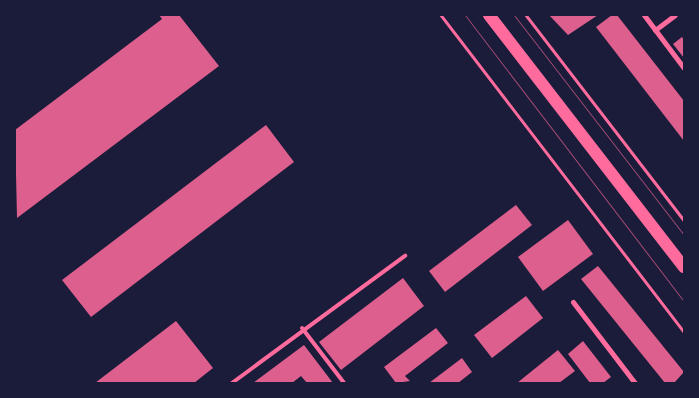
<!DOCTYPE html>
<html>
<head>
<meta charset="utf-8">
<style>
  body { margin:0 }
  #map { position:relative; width:699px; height:398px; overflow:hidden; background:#1b1b3a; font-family:"PT Sans Narrow",sans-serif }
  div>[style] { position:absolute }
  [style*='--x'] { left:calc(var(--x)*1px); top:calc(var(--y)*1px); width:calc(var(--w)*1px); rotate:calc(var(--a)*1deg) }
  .building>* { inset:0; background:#dd5f8e }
  .path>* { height:2.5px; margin:-1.25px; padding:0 1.25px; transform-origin:1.25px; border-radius:1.25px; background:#ff6b9d }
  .service>* { height:4px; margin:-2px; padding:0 2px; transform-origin:2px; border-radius:2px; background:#ff6b9d }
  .minor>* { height:5px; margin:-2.5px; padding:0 2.5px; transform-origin:2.5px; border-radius:2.5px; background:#ff6b9d }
  .primary>* { height:12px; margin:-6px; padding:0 6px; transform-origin:6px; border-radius:6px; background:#ff6b9d }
  .tram>* { height:1px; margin:-0.5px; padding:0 0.5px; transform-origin:0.5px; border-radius:0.5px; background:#a44b75 }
  span { translate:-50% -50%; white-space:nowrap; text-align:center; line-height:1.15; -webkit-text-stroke:5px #1b1b3a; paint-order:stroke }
  .frame { position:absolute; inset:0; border:16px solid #1b1b3a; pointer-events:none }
</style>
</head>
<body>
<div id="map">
  <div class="building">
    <i style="clip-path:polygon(159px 15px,179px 15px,219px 66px,17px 218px,15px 130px,162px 19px)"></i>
    <i style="clip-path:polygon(549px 15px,598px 15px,568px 35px)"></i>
    <i style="clip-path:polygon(612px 15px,617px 15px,684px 101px,684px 141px,596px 27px)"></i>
    <i style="clip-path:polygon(682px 37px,684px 40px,684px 58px,673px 44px)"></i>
    <i style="clip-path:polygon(266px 125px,294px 162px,91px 317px,62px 280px)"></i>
    <i style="clip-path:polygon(516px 205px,532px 225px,445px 292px,429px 271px)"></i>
    <i style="clip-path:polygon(568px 220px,593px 254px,543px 291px,518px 257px)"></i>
    <i style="clip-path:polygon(598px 266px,684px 372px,674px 383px,665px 383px,581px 279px)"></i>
    <i style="clip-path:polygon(403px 278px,424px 306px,341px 370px,319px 342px)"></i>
    <i style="clip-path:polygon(526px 296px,543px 318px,492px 358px,474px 335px)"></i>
    <i style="clip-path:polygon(176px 321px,213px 368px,194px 383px,95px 383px)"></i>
    <i style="clip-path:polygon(436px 328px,448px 343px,405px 376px,410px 381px,396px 383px,384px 367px)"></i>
    <i style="clip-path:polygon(583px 341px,611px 377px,603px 383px,590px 383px,568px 354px)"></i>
    <i style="clip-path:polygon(304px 345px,333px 383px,307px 383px,301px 376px,292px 383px,253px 383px)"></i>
    <i style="clip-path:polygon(558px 350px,575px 371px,559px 383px,517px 383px)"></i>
    <i style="clip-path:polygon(462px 358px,472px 372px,458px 383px,429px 383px)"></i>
  </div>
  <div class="path">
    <i style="--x:441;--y:15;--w:399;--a:52.5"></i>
    <i style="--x:526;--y:15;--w:259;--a:52.4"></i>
  </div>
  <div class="service">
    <i style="--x:302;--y:328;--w:69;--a:52.6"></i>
    <i style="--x:232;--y:383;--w:215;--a:-36.3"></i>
  </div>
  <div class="minor">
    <i style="--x:644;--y:15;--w:66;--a:53"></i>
    <i style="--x:655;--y:30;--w:25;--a:-37"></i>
    <i style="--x:573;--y:302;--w:102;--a:52.6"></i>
  </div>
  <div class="primary">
    <i style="--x:489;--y:15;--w:319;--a:52.3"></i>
  </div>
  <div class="tram">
    <i style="--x:465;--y:15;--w:360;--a:52.6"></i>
    <i style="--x:514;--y:15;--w:278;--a:52.3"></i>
  </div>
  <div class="frame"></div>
</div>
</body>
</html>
